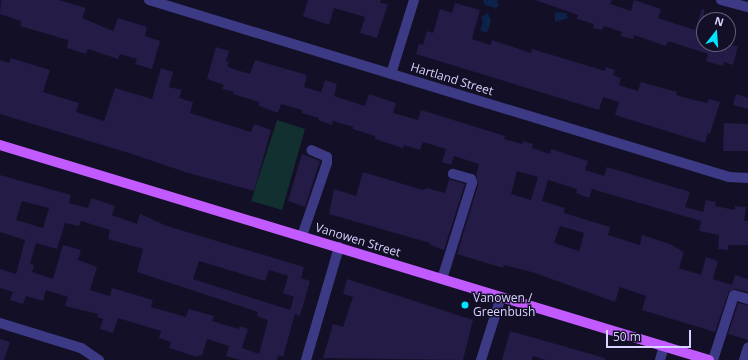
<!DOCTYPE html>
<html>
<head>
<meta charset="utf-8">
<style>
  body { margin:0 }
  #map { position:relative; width:748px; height:360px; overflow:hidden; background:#130f26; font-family:"Open Sans",sans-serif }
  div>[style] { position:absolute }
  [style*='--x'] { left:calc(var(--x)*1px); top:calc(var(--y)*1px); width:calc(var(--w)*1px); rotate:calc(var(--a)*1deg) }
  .green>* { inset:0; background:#12302f }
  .water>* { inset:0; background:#0c2248 }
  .building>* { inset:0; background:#241b47 }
  .minor>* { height:10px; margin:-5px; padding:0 5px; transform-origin:5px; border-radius:5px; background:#3d3a85 }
  .major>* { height:10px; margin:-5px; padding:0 5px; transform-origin:5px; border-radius:5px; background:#c25bff }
  .dots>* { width:11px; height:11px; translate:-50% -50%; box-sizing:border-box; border:2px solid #130f26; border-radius:50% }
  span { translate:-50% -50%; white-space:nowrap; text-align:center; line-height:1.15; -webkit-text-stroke:3px #130f26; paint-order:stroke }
  .street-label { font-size:12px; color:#d9d4ff }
  .poi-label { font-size:12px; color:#d9d4ff }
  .left { translate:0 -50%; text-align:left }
  .north { position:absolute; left:696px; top:12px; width:40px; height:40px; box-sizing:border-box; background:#130f26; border:1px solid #625e7d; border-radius:50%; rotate:17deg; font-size:11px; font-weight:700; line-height:16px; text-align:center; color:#d9d4ff }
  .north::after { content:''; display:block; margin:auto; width:14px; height:18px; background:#00e5ff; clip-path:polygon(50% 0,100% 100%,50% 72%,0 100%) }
  .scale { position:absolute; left:606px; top:330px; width:85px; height:18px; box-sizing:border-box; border:2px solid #d9d4ff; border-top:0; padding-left:5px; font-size:12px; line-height:14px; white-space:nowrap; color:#d9d4ff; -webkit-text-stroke:3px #130f26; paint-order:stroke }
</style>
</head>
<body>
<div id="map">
  <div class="green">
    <i style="clip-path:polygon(277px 120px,305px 129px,282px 210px,251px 201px)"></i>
  </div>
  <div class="water">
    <i style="clip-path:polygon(483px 0,497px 0,499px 6px,495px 8px,485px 5px)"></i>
    <i style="clip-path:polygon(555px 12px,566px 13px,568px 18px,555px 22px)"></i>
    <i style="clip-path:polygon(488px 13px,491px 21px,487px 33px,480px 30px,483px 22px,481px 17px)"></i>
  </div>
  <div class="building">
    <i style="clip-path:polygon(1px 0,59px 0,86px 8px,82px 18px,113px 31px,118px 18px,147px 27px,145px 36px,160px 41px,152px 69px,135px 64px,137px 59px,120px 54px,118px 59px,88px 49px,86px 54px,67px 48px,68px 40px,20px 26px,21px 21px,0 14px)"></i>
    <i style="clip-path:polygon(308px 0,381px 0,380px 3px,388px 4px,377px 38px,360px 33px,365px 17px,334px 8px,329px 25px,303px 16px)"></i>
    <i style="clip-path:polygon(535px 0,612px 0,610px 4px,631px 11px,634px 0,661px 9px,658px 18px,695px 30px,702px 9px,704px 9px,704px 44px,738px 46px,733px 65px,724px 62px,723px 66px,706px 61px,708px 54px,668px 41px,666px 46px,634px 35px,633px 39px,621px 36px,622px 32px,604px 26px,602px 30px,593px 28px,594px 24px,577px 19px,578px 15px)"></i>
    <i style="clip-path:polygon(455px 3px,480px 10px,472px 39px,490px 45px,492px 40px,531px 53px,532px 49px,605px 71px,606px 67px,615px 70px,613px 75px,621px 78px,619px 85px,638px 91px,641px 82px,677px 92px,676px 95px,694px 100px,707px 103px,709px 99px,720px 102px,710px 134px,708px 133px,705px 143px,615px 115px,619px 102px,603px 97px,599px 110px,416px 54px,419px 44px,423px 45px,427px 31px,433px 33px,440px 9px,452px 13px)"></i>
    <i style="clip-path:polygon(evenodd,216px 47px,229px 51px,226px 61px,229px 62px,227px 66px,233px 69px,250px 74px,255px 60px,307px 75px,304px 87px,321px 92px,325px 80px,337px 84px,334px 96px,365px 106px,369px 94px,396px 103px,393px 113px,418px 120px,421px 110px,505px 136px,504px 139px,522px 144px,523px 141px,533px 144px,532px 148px,550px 154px,551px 149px,588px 161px,585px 170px,604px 176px,607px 167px,690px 192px,685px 207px,703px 212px,706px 200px,716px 202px,715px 206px,735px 210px,735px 206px,746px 207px,744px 221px,748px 221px,748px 245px,728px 245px,728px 250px,718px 249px,719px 235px,699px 231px,701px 221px,592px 189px,589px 198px,576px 193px,577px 189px,548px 180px,542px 201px,565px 208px,564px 213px,610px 227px,608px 235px,640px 245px,642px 235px,670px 244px,684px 252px,679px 268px,701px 275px,706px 257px,718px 261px,713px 279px,732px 285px,735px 275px,748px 279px,748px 292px,735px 289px,729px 291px,715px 332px,642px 310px,646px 296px,620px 287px,615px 302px,535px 273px,504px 265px,503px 268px,457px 254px,478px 185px,476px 175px,479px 164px,454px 156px,451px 165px,442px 162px,446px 149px,423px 142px,420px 150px,404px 145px,403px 148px,375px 139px,375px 136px,353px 129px,353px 127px,333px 121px,332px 125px,318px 120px,319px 118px,302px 113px,302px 110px,281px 104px,278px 113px,259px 106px,259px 102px,233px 94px,234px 92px,222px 89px,224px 85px,207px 79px,216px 47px,517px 171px,538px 177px,531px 200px,511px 194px,517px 171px,216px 47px,560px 226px,584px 233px,579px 251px,554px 243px,560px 226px)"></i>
    <i style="clip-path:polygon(11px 58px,50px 70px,43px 92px,79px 103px,76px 112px,104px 121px,115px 88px,152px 99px,161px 68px,173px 72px,169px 87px,182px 90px,179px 98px,193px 102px,190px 113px,251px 132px,254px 124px,271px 130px,254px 191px,185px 172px,132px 154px,0 114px,0 60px,9px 63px)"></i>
    <i style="clip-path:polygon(736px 94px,748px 98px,748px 109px,733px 105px)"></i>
    <i style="clip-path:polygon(724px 123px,748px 124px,748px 151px,723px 151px)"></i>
    <i style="clip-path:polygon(302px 154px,320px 161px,305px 207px,288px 201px)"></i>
    <i style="clip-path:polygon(363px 172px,423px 190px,427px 188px,445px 193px,449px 179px,465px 184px,444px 250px,430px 245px,430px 243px,329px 214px,334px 189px,356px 196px)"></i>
    <i style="clip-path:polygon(evenodd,0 175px,71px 195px,69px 203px,88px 208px,91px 198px,115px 206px,112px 215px,137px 224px,140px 214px,167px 226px,304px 267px,301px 278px,310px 281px,300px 316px,295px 314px,283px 357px,278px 355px,277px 360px,241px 360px,226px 356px,229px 346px,207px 339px,202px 356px,198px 355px,197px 357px,169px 348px,171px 342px,159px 338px,161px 331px,118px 318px,113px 333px,100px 329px,103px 319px,97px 317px,98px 314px,65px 306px,68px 297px,46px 290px,43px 301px,26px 296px,23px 304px,10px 300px,13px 292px,0 288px,0 269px,16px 274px,25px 240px,0 232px,0 175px,22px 201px,49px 208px,43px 228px,16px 220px,22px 201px,0 175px,81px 221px,110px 230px,108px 239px,143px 249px,137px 272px,258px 312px,257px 316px,268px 320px,259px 354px,242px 348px,248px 329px,240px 326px,239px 329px,212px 321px,214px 316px,189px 309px,186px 317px,151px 307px,153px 300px,112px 288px,110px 296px,90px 290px,97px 267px,78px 260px,81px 250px,63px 245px,53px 279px,32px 272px,34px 265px,30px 264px,36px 243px,57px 249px,65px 223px,79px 226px,81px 221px,0 175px,199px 261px,265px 281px,269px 270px,288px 276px,283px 293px,294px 297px,290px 310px,193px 279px,199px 261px)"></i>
    <i style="clip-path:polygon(347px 279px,473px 320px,463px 360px,323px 358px,333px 324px,343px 327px,353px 297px,343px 294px)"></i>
    <i style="clip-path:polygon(738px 303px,748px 305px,748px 340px,728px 334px)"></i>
    <i style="clip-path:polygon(510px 331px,605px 358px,605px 360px,545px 360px,533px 356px,532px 360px,502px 360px)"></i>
    <i style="clip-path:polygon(0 339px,10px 342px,4px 360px,0 360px)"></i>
  </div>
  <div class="minor">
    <i style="--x:149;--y:0;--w:606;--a:16.97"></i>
    <i style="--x:729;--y:177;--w:19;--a:3"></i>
    <i style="--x:721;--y:0;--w:28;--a:15"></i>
    <i style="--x:391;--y:74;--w:77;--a:-72.7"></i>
    <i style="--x:302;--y:236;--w:77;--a:-71.1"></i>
    <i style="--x:327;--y:163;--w:6;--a:-90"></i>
    <i style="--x:327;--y:157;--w:17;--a:-156"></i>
    <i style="--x:442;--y:279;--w:101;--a:-72.6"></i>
    <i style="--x:472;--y:183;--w:4;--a:-104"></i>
    <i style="--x:471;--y:179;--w:19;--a:-164"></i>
    <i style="--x:0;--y:323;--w:85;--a:17.2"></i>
    <i style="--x:81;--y:348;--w:22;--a:34"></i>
    <i style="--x:306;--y:360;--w:118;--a:-73.7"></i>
    <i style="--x:481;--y:360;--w:66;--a:-72.4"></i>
    <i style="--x:660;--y:360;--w:15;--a:-74"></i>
    <i style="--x:713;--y:360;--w:68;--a:-72.1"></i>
    <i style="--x:734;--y:295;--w:15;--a:16"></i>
    <i style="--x:744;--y:360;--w:13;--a:-72"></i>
  </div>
  <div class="major">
    <i style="--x:0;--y:145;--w:741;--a:16.87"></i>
  </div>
  <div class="dots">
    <i style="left:465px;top:305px;background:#00e5ff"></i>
  </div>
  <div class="street-label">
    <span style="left:452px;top:79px;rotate:17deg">Hartland Street</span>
    <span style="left:358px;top:240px;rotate:17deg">Vanowen Street</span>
  </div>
  <div class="poi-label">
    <span class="left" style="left:473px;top:305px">Vanowen /<br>Greenbush</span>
  </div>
  <div class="north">N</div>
  <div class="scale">50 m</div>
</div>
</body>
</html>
